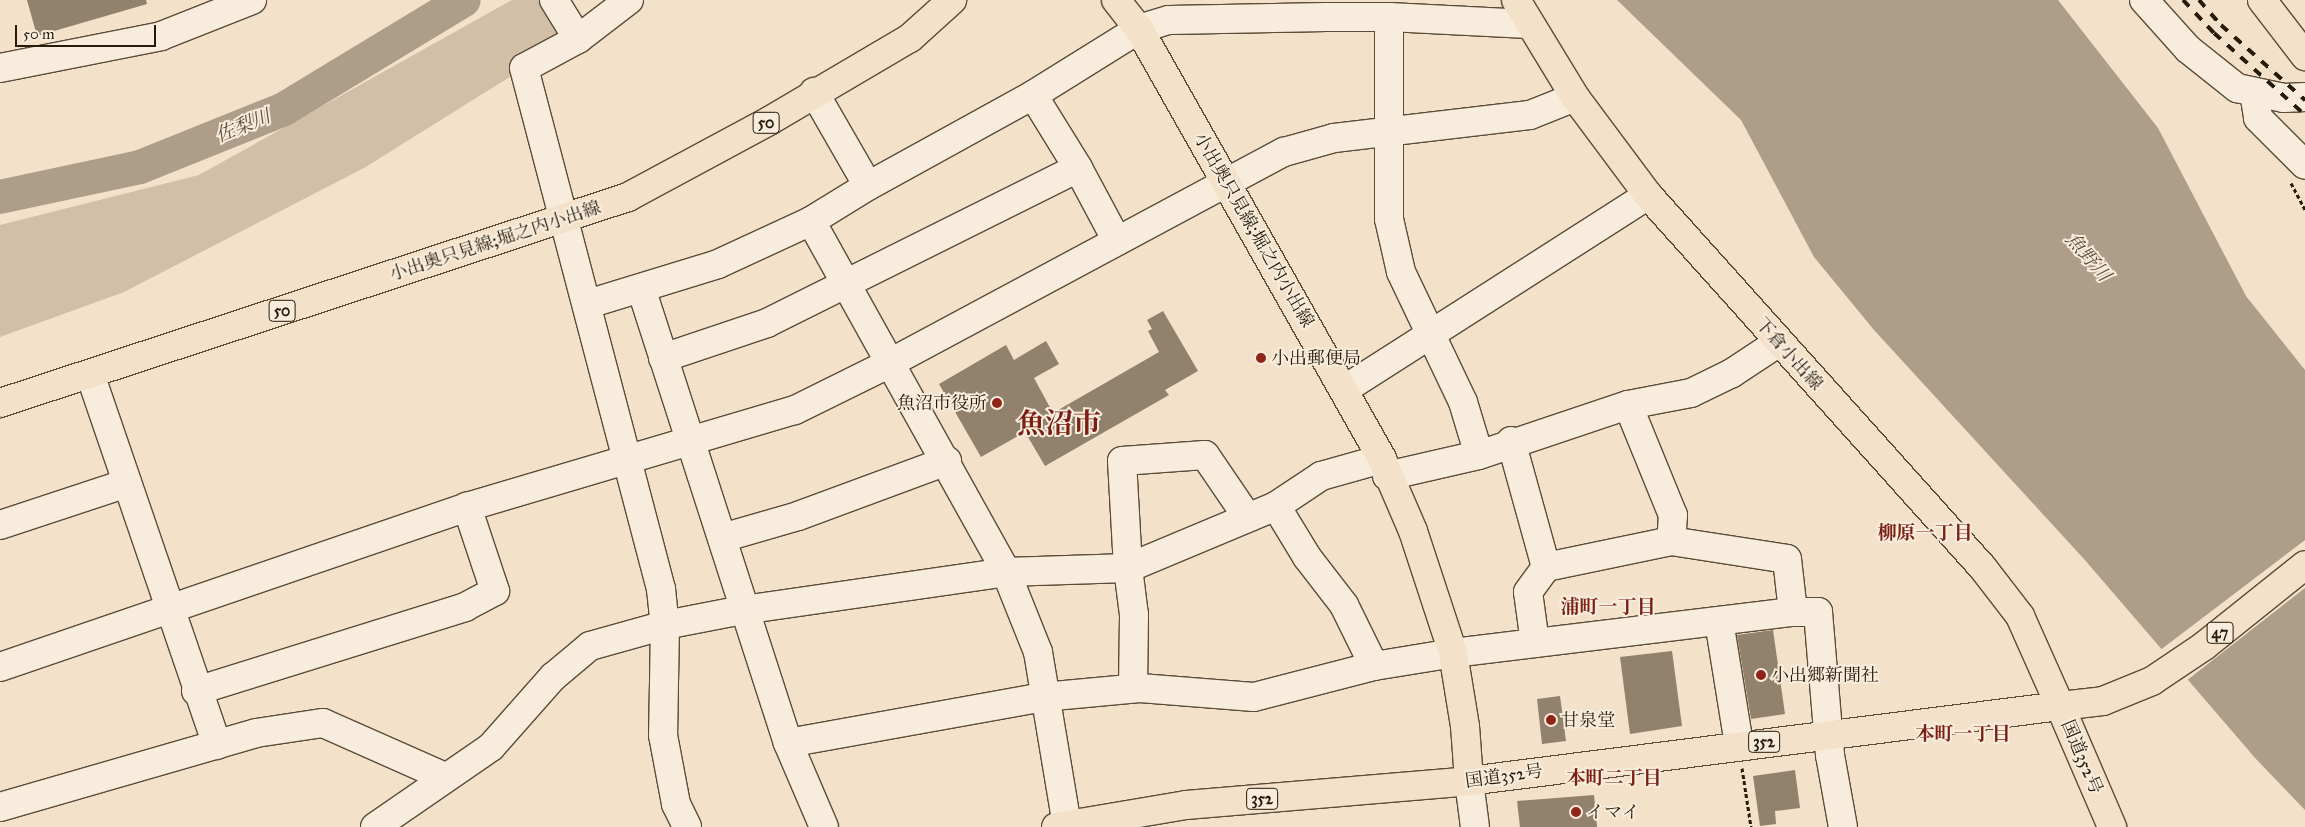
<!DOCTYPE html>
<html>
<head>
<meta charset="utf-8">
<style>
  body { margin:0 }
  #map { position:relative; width:2305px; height:827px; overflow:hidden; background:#f4e1c9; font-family:"IM FELL Great Primer","Noto Serif JP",serif }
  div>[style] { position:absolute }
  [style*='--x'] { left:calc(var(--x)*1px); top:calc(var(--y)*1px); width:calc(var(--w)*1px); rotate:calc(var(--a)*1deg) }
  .green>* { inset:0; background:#d1bfa8 }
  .water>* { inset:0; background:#ae9d88 }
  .pier>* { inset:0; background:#f4e1c9 }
  .river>* { height:34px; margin:-17px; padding:0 17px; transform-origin:17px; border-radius:17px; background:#ae9d88 }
  .building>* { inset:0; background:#91816d }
  .path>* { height:3px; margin-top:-1.5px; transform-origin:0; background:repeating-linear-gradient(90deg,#261a09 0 4px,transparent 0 6.5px) }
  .roads { filter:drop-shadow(1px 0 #5a4c39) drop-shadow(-1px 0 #5a4c39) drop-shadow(0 1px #5a4c39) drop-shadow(0 -1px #5a4c39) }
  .minor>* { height:28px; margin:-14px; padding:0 14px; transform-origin:14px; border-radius:14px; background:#f8ecdc }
  .major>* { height:28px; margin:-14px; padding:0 14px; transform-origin:14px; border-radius:14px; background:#f4e1c9 }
  .highway>* { height:28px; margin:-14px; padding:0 14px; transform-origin:14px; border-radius:14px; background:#f4e1c9 }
  .rail>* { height:4px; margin-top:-2px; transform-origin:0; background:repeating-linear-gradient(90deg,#261a09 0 9px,transparent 0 18px) }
  .dots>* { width:14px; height:14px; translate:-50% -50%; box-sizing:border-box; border:2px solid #f8ecdc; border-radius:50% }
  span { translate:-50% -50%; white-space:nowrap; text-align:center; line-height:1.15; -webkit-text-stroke:4px #f8ecdc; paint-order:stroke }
  .shield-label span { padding:1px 4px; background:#f8ecdc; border:1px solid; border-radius:4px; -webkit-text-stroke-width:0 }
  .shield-label { font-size:16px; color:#261a09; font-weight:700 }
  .street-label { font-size:18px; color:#261a09 }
  .poi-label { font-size:18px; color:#261a09 }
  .left { translate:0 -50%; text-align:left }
  .right { translate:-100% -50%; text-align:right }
  .water-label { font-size:19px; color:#5c4e3c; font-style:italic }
  .neighbourhood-label { font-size:19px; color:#7a1f14; font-weight:700 }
  .town-label { font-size:28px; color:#7a1f14; font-weight:700 }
  .scale { position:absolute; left:15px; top:25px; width:141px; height:22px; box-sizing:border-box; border:2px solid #261a09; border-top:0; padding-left:6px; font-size:15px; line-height:18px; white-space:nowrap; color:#261a09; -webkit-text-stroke:4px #f8ecdc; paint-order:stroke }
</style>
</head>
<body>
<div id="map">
  <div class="green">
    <i style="clip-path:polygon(512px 0,554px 0,578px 39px,524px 68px,364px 168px,124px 292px,0 337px,0 225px,199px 175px)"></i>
  </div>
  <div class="water">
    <i style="clip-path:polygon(1617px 0,2058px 0,2158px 128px,2246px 296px,2305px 370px,2305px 810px,2256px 759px,2084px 559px,1874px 330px,1814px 257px,1741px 120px)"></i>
  </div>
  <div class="pier">
    <i style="clip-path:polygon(2305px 540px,2305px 588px,2186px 681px,2159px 651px)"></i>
  </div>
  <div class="river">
    <i style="--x:0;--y:197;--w:143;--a:-12.1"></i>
    <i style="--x:140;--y:167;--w:155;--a:-21.9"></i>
    <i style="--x:284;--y:109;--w:210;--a:-31.2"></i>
  </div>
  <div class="building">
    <i style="clip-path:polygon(27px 0,146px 0,147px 4px,37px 36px)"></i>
    <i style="clip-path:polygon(1163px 311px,1198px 371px,1165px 390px,1169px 395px,1045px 466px,1025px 432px,981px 457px,939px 384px,1006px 345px,1014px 360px,1046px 341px,1059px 364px,1034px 378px,1053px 413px,1159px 352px,1148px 331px,1152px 329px,1147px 320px)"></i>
    <i style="clip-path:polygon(1773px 630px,1785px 714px,1751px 719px,1737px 635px)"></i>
    <i style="clip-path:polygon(1672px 651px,1682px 726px,1630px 734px,1620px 657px)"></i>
    <i style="clip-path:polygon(1560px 696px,1566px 741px,1542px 744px,1537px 699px)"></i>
    <i style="clip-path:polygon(1795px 770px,1800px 808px,1775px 811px,1776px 824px,1760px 826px,1753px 776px)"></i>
    <i style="clip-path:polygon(1594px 795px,1597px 827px,1520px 827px,1517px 801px)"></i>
  </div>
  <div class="path">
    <i style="--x:2291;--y:183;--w:30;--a:62"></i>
    <i style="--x:1742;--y:768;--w:60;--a:81.3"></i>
  </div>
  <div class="roads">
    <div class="minor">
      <i style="--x:554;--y:0;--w:46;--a:58.4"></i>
      <i style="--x:629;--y:0;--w:64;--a:142.6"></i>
      <i style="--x:578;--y:39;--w:61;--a:151.8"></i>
      <i style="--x:524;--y:68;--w:539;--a:75.27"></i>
      <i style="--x:661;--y:589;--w:36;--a:84"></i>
      <i style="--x:665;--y:625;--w:110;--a:91"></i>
      <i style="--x:663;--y:735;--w:70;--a:79.3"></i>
      <i style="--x:676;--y:804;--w:25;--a:64"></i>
      <i style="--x:2144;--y:0;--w:66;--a:48.1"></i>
      <i style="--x:2188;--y:49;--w:63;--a:38.5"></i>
      <i style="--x:2237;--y:88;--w:48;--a:12"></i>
      <i style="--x:2284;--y:98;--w:21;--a:-3"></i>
      <i style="--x:1389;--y:17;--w:202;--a:90"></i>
      <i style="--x:1389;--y:219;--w:54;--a:77.2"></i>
      <i style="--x:1401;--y:272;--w:144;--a:64.5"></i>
      <i style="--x:1463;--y:402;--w:55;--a:73.2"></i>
      <i style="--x:0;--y:68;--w:164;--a:-11.2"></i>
      <i style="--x:161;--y:36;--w:98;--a:-21.6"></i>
      <i style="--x:814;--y:92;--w:108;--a:60.1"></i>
      <i style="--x:2254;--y:92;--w:26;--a:81"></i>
      <i style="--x:2258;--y:118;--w:66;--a:45"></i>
      <i style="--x:1033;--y:95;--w:86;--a:58.3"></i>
      <i style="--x:1078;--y:168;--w:83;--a:61.9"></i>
      <i style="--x:811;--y:221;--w:402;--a:60.9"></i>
      <i style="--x:1006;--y:572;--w:86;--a:68.2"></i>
      <i style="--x:1038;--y:652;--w:175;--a:80.5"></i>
      <i style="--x:641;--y:288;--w:478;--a:72.1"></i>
      <i style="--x:788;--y:743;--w:91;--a:66.8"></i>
      <i style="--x:588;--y:304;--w:136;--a:-17.1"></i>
      <i style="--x:718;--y:264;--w:102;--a:-24.8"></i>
      <i style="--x:811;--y:221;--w:67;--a:-31.6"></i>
      <i style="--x:868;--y:186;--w:188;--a:-28.9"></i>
      <i style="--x:1033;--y:95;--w:125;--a:-31.9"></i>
      <i style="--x:1139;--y:29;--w:31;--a:-17"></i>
      <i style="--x:1169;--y:20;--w:157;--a:-1.1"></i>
      <i style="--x:1326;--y:17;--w:63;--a:0"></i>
      <i style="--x:1389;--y:17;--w:139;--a:2.9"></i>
      <i style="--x:663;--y:358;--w:110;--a:-18.6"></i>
      <i style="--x:767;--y:323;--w:347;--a:-26.5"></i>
      <i style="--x:90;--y:374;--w:392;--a:71.1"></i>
      <i style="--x:1345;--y:389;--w:360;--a:-32.6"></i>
      <i style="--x:1628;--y:405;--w:119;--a:67.8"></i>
      <i style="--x:1673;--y:515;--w:26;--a:94"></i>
      <i style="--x:1511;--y:441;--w:131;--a:74.5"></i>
      <i style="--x:1387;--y:476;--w:94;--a:-12.9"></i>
      <i style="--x:1479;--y:455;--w:157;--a:-18.6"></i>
      <i style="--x:1628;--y:405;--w:64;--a:-10.8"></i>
      <i style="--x:1691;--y:393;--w:46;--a:-26"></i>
      <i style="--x:1732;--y:373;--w:56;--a:-33.4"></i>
      <i style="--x:1276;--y:506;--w:60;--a:58.7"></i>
      <i style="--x:1307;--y:557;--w:61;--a:52.4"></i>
      <i style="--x:1344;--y:605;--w:68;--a:63.8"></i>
      <i style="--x:0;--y:525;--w:134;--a:-18.3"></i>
      <i style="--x:722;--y:538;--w:79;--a:-16.1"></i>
      <i style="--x:798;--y:516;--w:159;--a:-20.3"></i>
      <i style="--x:1719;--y:621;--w:126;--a:80.8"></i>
      <i style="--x:1535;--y:643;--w:51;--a:-97.8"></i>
      <i style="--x:1528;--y:592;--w:31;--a:-54"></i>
      <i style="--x:1546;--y:567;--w:128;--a:-11.7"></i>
      <i style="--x:1671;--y:541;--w:117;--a:8.8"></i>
      <i style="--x:1787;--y:559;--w:53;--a:83.5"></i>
      <i style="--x:0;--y:667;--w:494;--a:-18.9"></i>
      <i style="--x:467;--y:507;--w:342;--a:-16.5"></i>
      <i style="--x:795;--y:410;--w:106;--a:-26.3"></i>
      <i style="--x:890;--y:363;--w:447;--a:-28.2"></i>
      <i style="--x:1284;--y:152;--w:52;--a:-15.6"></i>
      <i style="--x:1334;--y:138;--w:197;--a:-6.7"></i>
      <i style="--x:1530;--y:115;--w:48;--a:-21.8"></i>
      <i style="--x:1133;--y:688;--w:73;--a:-89.2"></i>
      <i style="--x:1134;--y:615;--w:47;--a:-97.3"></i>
      <i style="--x:1128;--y:568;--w:107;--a:-93.2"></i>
      <i style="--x:1122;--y:461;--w:83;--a:-4.1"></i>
      <i style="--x:1205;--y:455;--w:76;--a:55.7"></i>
      <i style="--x:196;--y:691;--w:282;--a:-17.3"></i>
      <i style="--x:465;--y:607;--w:34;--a:-28"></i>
      <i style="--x:495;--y:591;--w:89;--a:-108.4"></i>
      <i style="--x:788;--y:743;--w:259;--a:-10.2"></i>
      <i style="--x:1043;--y:697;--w:97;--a:-5.3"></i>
      <i style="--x:1140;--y:688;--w:114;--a:4.5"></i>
      <i style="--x:1254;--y:697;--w:124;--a:-14.5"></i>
      <i style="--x:1374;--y:666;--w:80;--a:-9.3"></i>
      <i style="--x:1453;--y:653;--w:342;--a:-6.9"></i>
      <i style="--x:1793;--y:612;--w:25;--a:0"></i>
      <i style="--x:1818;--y:612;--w:144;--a:85.2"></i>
      <i style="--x:1830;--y:755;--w:73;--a:79.8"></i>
      <i style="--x:1469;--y:781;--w:46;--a:82.6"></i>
      <i style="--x:0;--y:807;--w:266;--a:-16.1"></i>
      <i style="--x:256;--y:733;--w:68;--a:-8.5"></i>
      <i style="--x:323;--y:723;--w:133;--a:23.9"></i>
      <i style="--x:375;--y:827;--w:141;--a:-34.6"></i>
      <i style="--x:491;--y:747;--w:94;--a:-48.5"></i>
      <i style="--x:553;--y:677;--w:48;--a:-40"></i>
      <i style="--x:590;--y:646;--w:78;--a:-15.6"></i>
      <i style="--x:665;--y:625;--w:79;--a:-10.9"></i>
      <i style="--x:743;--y:610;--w:266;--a:-8.2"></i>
      <i style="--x:1006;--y:572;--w:122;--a:-1.9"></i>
      <i style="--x:1128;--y:568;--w:160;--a:-22.7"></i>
      <i style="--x:1276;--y:506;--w:54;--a:-33.7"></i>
      <i style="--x:1321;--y:476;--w:63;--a:-15.6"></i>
    </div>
    <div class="major">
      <i style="--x:1116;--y:0;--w:37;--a:52"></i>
      <i style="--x:1139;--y:29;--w:494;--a:60.5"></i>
      <i style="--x:1382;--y:459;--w:78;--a:66.7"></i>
      <i style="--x:1413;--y:531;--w:128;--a:71.8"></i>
      <i style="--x:1453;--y:653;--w:74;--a:80.7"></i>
      <i style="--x:1465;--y:726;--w:55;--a:85.8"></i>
      <i style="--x:1516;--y:0;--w:114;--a:58.7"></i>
      <i style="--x:1575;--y:97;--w:122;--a:53.3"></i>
      <i style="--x:1648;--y:195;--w:501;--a:48.07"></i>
      <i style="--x:1983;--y:568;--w:61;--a:52.4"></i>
      <i style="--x:2020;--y:616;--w:98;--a:66"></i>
      <i style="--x:2060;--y:706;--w:43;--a:-6.6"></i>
      <i style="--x:2103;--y:701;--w:53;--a:-22.2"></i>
      <i style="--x:2152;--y:681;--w:63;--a:-33.9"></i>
      <i style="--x:2204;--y:646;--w:129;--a:-38.7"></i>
      <i style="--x:2262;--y:0;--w:71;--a:52.5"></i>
      <i style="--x:0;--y:403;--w:661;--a:-18.16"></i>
      <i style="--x:628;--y:197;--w:160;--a:-28.3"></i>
      <i style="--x:769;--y:121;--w:164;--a:-30.5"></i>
      <i style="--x:910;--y:38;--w:57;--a:-42.1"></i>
    </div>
    <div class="highway">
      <i style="--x:1056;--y:827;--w:132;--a:-9.6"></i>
      <i style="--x:1186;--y:805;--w:284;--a:-4.8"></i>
      <i style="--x:1469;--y:781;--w:596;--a:-7.23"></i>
      <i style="--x:2060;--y:706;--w:132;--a:66.7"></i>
    </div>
  </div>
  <div class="rail">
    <i style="--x:2183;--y:0;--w:45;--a:46.8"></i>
    <i style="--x:2214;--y:33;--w:122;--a:42"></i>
    <i style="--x:2199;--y:0;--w:33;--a:49"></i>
    <i style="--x:2221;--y:25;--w:113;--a:41.8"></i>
  </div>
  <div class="dots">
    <i style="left:1261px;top:358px;background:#8f2418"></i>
    <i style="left:997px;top:403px;background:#8f2418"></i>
    <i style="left:1761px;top:675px;background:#8f2418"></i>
    <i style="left:1551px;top:720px;background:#8f2418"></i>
    <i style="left:1576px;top:812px;background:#8f2418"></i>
  </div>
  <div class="shield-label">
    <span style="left:766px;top:123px">50</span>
    <span style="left:282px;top:311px">50</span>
    <span style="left:2220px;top:633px">47</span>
    <span style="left:1764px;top:742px">352</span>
    <span style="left:1262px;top:799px">352</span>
  </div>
  <div class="street-label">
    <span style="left:1254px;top:230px;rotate:60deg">小出奥只見線;堀之内小出線</span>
    <span style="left:495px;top:241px;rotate:-18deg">小出奥只見線;堀之内小出線</span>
    <span style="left:1789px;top:354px;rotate:48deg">下倉小出線</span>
    <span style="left:2082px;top:757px;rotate:67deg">国道352号</span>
    <span style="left:1504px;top:776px;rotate:-8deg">国道352号</span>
  </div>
  <div class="poi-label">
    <span class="left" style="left:1271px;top:358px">小出郵便局</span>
    <span class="right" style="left:987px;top:403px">魚沼市役所</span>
    <span class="left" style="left:1771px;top:675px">小出郷新聞社</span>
    <span class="left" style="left:1561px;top:720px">甘泉堂</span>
    <span class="left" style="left:1586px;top:812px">イマイ</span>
  </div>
  <div class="water-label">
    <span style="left:243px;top:126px;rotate:-22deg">佐梨川</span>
    <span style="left:2088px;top:257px;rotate:49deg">魚野川</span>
  </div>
  <div class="neighbourhood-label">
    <span style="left:1925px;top:533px">柳原一丁目</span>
    <span style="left:1608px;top:607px">浦町一丁目</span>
    <span style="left:1963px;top:734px">本町一丁目</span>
    <span style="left:1614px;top:778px">本町二丁目</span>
  </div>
  <div class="town-label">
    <span style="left:1059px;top:424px">魚沼市</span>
  </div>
  <div class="scale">50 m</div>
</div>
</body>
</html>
